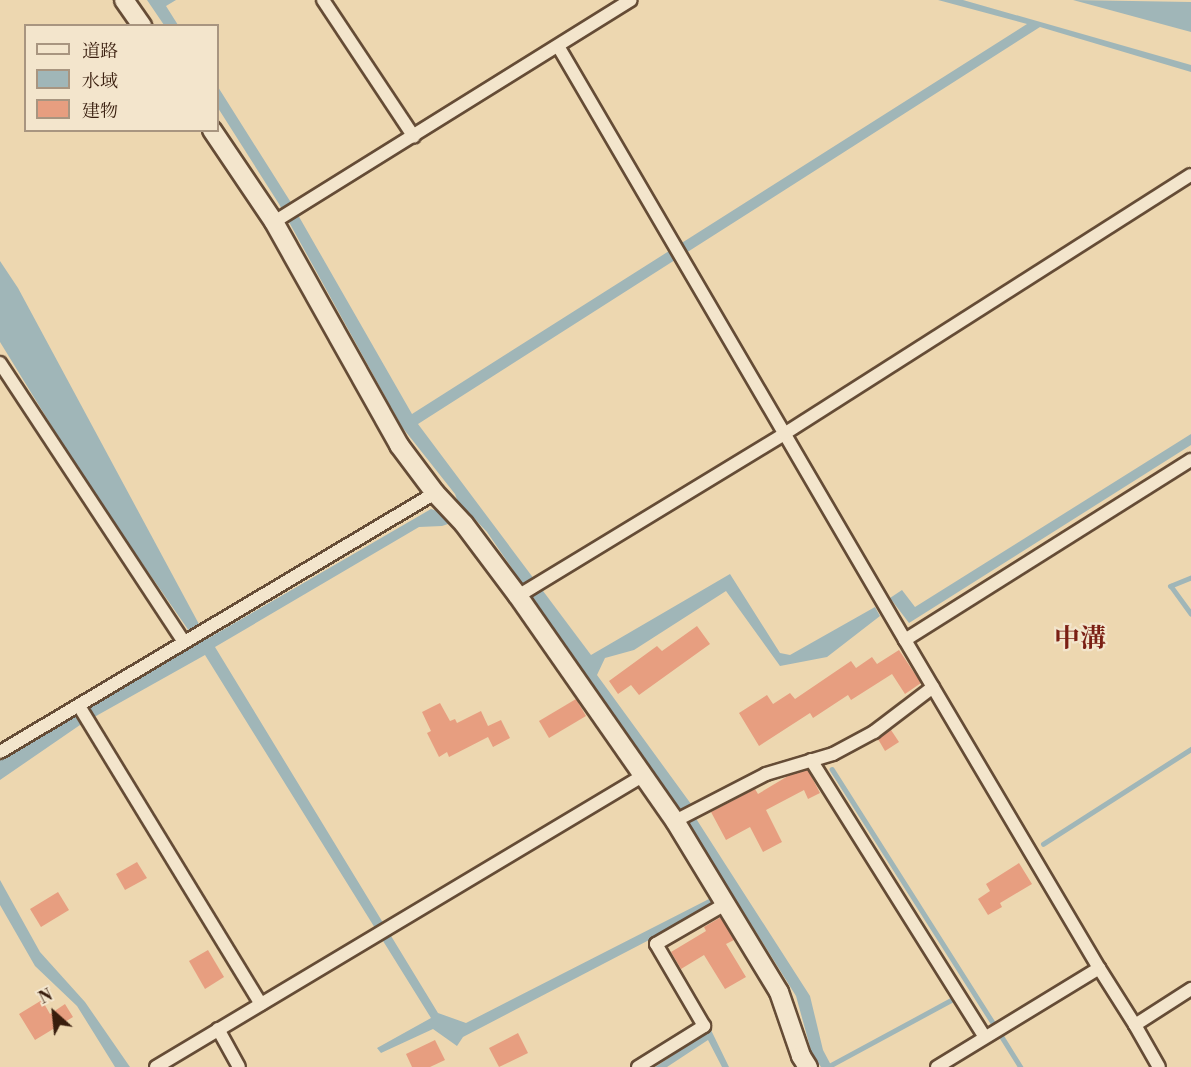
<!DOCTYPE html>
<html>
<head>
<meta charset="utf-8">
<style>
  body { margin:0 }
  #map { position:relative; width:1191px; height:1067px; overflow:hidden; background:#edd7b0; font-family:"Libre Bodoni","Noto Serif JP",serif }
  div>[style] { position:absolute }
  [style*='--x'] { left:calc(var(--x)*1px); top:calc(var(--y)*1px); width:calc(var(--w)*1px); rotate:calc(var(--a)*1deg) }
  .water>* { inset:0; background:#a0b6b8 }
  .stream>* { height:4.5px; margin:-2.25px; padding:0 2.25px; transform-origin:2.25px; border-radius:2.25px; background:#a0b6b8 }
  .building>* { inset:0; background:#e79e80 }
  .roads { filter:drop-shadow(2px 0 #654c36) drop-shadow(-2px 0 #654c36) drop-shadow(0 2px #654c36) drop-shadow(0 -2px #654c36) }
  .street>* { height:12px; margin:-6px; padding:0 6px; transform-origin:6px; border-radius:6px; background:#f3e5cc }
  .secondary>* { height:18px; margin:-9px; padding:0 9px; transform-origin:9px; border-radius:9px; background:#f3e5cc }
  span { translate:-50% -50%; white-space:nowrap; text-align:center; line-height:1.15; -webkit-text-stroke:4.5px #f3e5cc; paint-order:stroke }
  .neighbourhood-label { font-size:26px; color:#7a1f14; font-weight:700 }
  .legend { position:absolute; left:24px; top:24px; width:195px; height:108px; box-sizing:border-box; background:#f3e5cc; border:2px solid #a89580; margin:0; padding:8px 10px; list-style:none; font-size:18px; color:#381d0d }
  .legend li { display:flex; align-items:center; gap:12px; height:30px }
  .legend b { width:30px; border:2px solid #a89580 }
  .north { position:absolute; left:24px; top:983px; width:60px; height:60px; -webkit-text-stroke:4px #f3e5cc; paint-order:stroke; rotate:333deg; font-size:16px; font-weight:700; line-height:24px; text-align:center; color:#381d0d }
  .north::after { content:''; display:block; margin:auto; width:21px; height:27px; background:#381d0d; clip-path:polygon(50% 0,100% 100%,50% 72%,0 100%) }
</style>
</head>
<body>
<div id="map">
  <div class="water">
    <i style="clip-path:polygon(147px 0,176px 0,166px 6px,178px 25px,164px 25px)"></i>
    <i style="clip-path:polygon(938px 0,963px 0,1191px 65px,1191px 72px,1040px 27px,418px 424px,591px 655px,730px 574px,780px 653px,790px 655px,875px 607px,880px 616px,827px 657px,780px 666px,726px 591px,634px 650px,605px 658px,597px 675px,691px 804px,683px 809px,677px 808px,487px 532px,472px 516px,442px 526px,419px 527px,215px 647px,438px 1013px,466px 1023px,709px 899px,712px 904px,651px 939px,463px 1037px,457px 1046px,433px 1029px,381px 1053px,377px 1048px,431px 1018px,205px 655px,80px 725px,0 780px,0 760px,198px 644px,86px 482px,0 342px,0 261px,18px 288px,207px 639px,431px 509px,443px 513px,459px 505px,455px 494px,402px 427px,279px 204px,218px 108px,218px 87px,290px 201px,412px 414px,1027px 24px)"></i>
    <i style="clip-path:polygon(1073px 0,1191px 2px,1191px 32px)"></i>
    <i style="clip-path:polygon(1191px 434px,1191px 445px,909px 623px,890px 598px,902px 590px,915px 607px)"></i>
    <i style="clip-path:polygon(695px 817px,810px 996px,823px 1050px,832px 1067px,821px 1067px,812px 1054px,796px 996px,688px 823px)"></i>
    <i style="clip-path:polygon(0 880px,40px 952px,85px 1002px,130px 1067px,115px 1067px,77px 1006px,35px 966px,0 905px)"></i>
    <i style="clip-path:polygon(711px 1030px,729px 1067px,722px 1067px,708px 1040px,667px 1067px,655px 1067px)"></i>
  </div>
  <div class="stream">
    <i style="--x:1191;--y:578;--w:22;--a:158"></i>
    <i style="--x:1171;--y:586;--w:34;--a:54"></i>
    <i style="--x:832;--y:769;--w:301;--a:57.6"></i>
    <i style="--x:1043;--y:844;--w:176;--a:-32.7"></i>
    <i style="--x:1002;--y:1037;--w:36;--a:58"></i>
    <i style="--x:831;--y:1065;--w:136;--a:-28.4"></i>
  </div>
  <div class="building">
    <i style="clip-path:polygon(697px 626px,710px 644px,639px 695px,631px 685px,618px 694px,609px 681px,657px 646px,662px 651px)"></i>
    <i style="clip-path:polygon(899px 650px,921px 683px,905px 694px,892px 674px,851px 700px,848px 695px,813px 718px,810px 713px,759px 746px,739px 713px,767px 695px,773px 704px,790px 693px,795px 699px,851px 661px,856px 668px,872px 657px,877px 664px)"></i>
    <i style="clip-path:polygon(576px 699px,586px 716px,549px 738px,539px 721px)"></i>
    <i style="clip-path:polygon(440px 703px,450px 721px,455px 719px,457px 723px,481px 711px,488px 726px,501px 720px,510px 738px,493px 747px,488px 737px,449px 757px,447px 752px,439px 757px,427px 733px,431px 731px,422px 712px)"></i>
    <i style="clip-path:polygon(891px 730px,899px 742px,885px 751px,878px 739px)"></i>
    <i style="clip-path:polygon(808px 770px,820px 793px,808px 799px,804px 790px,766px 810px,782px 842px,763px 852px,750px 827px,726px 840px,711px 812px,755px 789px,758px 794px,788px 776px)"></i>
    <i style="clip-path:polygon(137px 862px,147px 878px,125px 890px,116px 874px)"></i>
    <i style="clip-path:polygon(1019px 863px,1032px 884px,1000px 903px,1002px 907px,988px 915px,978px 899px,990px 891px,986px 884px)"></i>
    <i style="clip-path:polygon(58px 892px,69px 910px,41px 927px,30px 909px)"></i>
    <i style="clip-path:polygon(721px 917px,734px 940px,726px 944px,746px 977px,725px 989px,704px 955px,681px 969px,671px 952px,706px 931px,704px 927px)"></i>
    <i style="clip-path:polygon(208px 950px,224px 977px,205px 989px,189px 961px)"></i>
    <i style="clip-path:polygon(42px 1000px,50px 1014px,65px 1004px,73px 1017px,35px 1040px,19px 1014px)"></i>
    <i style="clip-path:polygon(518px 1033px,528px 1053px,499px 1067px,489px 1048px)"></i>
    <i style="clip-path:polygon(435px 1040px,445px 1060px,430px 1067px,412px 1067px,406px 1054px)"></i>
  </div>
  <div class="roads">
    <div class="street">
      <i style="--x:323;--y:0;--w:164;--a:56.4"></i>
      <i style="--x:558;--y:46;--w:688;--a:59.71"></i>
      <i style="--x:905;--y:640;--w:381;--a:59.4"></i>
      <i style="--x:1099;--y:968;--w:67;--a:57.7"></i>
      <i style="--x:1135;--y:1025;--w:67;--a:-32.7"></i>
      <i style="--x:274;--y:222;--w:420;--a:-31.9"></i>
      <i style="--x:0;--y:363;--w:334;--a:56.6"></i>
      <i style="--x:518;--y:596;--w:311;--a:-31.3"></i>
      <i style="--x:784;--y:434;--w:482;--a:-32.5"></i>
      <i style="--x:905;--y:640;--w:338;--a:-32.2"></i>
      <i style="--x:79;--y:706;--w:349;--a:58.6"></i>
      <i style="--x:0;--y:752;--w:506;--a:-30.77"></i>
      <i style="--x:811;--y:760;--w:327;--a:57.9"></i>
      <i style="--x:675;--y:821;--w:102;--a:-27.3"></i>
      <i style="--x:766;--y:774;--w:70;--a:-16.6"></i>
      <i style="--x:833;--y:754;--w:47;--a:-28.2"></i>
      <i style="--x:874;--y:732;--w:74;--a:-37.3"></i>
      <i style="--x:1135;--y:1025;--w:48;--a:60.3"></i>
      <i style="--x:218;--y:1029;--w:43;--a:61.1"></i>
      <i style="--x:156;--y:1067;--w:569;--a:-30.89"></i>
      <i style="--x:638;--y:1067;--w:78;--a:-31.8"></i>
      <i style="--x:704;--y:1026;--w:95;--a:-120.3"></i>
      <i style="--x:656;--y:944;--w:82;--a:-30"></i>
      <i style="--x:937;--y:1067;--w:190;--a:-31.4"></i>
    </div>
    <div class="secondary">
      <i style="--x:124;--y:0;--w:32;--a:55"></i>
      <i style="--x:212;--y:130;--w:111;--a:56"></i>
      <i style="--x:274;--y:222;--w:256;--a:60.7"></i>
      <i style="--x:399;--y:445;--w:60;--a:53.1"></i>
      <i style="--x:435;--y:493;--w:42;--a:46.9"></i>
      <i style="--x:464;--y:524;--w:90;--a:53.1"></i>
      <i style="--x:518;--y:596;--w:274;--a:55.1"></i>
      <i style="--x:675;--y:821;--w:200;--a:58.7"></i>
      <i style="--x:779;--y:992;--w:68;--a:71"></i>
      <i style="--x:801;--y:1056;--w:13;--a:58"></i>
    </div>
  </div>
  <div class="neighbourhood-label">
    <span style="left:1080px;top:640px">中溝</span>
  </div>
  <ul class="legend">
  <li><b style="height:8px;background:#f3e5cc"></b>道路</li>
  <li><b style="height:16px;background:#a0b6b8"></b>水域</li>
  <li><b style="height:16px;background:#e79e80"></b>建物</li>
  </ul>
  <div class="north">N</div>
</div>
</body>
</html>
